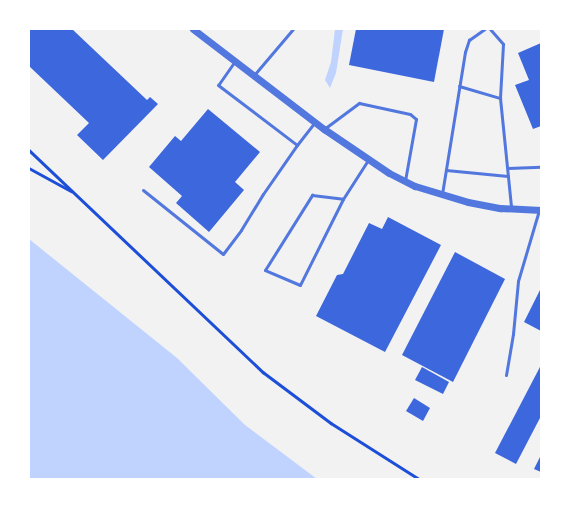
<!DOCTYPE html>
<html>
<head>
<meta charset="utf-8">
<style>
  body { margin:0 }
  #map { position:relative; width:570px; height:508px; overflow:hidden; background:#f2f2f2; font-family:Montserrat,sans-serif }
  div>[style] { position:absolute }
  [style*='--x'] { left:calc(var(--x)*1px); top:calc(var(--y)*1px); width:calc(var(--w)*1px); rotate:calc(var(--a)*1deg) }
  .water>* { inset:0; background:#bfd3fe }
  .building>* { inset:0; background:#3d67dc }
  .path>* { height:2.5px; margin:-1.25px; padding:0 1.25px; transform-origin:1.25px; border-radius:1.25px; background:#1d4ed8 }
  .service>* { height:3px; margin:-1.5px; padding:0 1.5px; transform-origin:1.5px; border-radius:1.5px; background:#5277de }
  .tertiary>* { height:7px; margin:-3.5px; padding:0 3.5px; transform-origin:3.5px; border-radius:3.5px; background:#5277de }
  span { translate:-50% -50%; white-space:nowrap; text-align:center; line-height:1.15; -webkit-text-stroke:3px #fff; paint-order:stroke }
  .frame { position:absolute; inset:0; border:30px solid #fff; pointer-events:none }
</style>
</head>
<body>
<div id="map">
  <div class="water">
    <i style="clip-path:polygon(335px 29px,343px 29px,336px 73px,330px 88px,325px 80px,331px 62px)"></i>
    <i style="clip-path:polygon(29px 239px,177px 358px,245px 425px,317px 479px,29px 479px)"></i>
  </div>
  <div class="building">
    <i style="clip-path:polygon(29px 29px,72px 29px,147px 100px,150px 97px,158px 104px,103px 160px,77px 135px,89px 123px,29px 66px)"></i>
    <i style="clip-path:polygon(356px 29px,444px 29px,434px 82px,349px 65px)"></i>
    <i style="clip-path:polygon(541px 43px,541px 126px,533px 129px,515px 85px,529px 80px,518px 53px)"></i>
    <i style="clip-path:polygon(208px 109px,260px 152px,235px 182px,244px 190px,209px 232px,176px 203px,182px 196px,149px 167px,175px 136px,181px 141px)"></i>
    <i style="clip-path:polygon(388px 217px,441px 245px,385px 352px,316px 316px,337px 275px,343px 274px,369px 223px,382px 229px)"></i>
    <i style="clip-path:polygon(455px 252px,505px 279px,453px 382px,402px 355px)"></i>
    <i style="clip-path:polygon(541px 288px,541px 331px,524px 322px)"></i>
    <i style="clip-path:polygon(541px 365px,541px 416px,516px 464px,495px 453px)"></i>
    <i style="clip-path:polygon(422px 367px,449px 382px,443px 394px,415px 380px)"></i>
    <i style="clip-path:polygon(414px 398px,430px 408px,423px 421px,406px 411px)"></i>
    <i style="clip-path:polygon(541px 455px,541px 472px,534px 469px)"></i>
  </div>
  <div class="path">
    <i style="--x:29;--y:150;--w:323;--a:43.5"></i>
    <i style="--x:263;--y:372;--w:85;--a:36.9"></i>
    <i style="--x:331;--y:423;--w:104;--a:32.5"></i>
    <i style="--x:29;--y:168;--w:48;--a:28.7"></i>
  </div>
  <div class="service">
    <i style="--x:490;--y:29;--w:20;--a:49"></i>
    <i style="--x:503;--y:44;--w:54;--a:93.2"></i>
    <i style="--x:500;--y:98;--w:110;--a:84.2"></i>
    <i style="--x:235;--y:61;--w:29;--a:125"></i>
    <i style="--x:218;--y:85;--w:99;--a:37.2"></i>
    <i style="--x:297;--y:145;--w:29;--a:-52"></i>
    <i style="--x:254;--y:75;--w:60;--a:-49.7"></i>
    <i style="--x:459;--y:86;--w:43;--a:16.3"></i>
    <i style="--x:324;--y:129;--w:44;--a:-36.6"></i>
    <i style="--x:359;--y:103;--w:52;--a:12.2"></i>
    <i style="--x:410;--y:114;--w:8;--a:40"></i>
    <i style="--x:416;--y:119;--w:63;--a:100.1"></i>
    <i style="--x:508;--y:168;--w:33;--a:-2"></i>
    <i style="--x:446;--y:170;--w:62;--a:5.5"></i>
    <i style="--x:143;--y:190;--w:102;--a:38.7"></i>
    <i style="--x:223;--y:254;--w:30;--a:-53"></i>
    <i style="--x:241;--y:230;--w:42;--a:-58.6"></i>
    <i style="--x:263;--y:194;--w:60;--a:-55.2"></i>
    <i style="--x:442;--y:194;--w:144;--a:-80.8"></i>
    <i style="--x:465;--y:52;--w:13;--a:-72"></i>
    <i style="--x:469;--y:40;--w:19;--a:-35"></i>
    <i style="--x:343;--y:199;--w:96;--a:116.6"></i>
    <i style="--x:300;--y:285;--w:38;--a:-157"></i>
    <i style="--x:265;--y:270;--w:89;--a:-57.9"></i>
    <i style="--x:312;--y:195;--w:31;--a:7"></i>
    <i style="--x:343;--y:199;--w:46;--a:-57.3"></i>
    <i style="--x:506;--y:375;--w:42;--a:-80.3"></i>
    <i style="--x:513;--y:334;--w:53;--a:-84.6"></i>
    <i style="--x:518;--y:281;--w:74;--a:-73.5"></i>
  </div>
  <div class="tertiary">
    <i style="--x:193;--y:29;--w:165;--a:37.4"></i>
    <i style="--x:324;--y:129;--w:78;--a:34.1"></i>
    <i style="--x:389;--y:173;--w:29;--a:27"></i>
    <i style="--x:415;--y:186;--w:55;--a:16.8"></i>
    <i style="--x:468;--y:202;--w:33;--a:11"></i>
    <i style="--x:500;--y:208;--w:41;--a:2.8"></i>
  </div>
  <div class="frame"></div>
</div>
</body>
</html>
